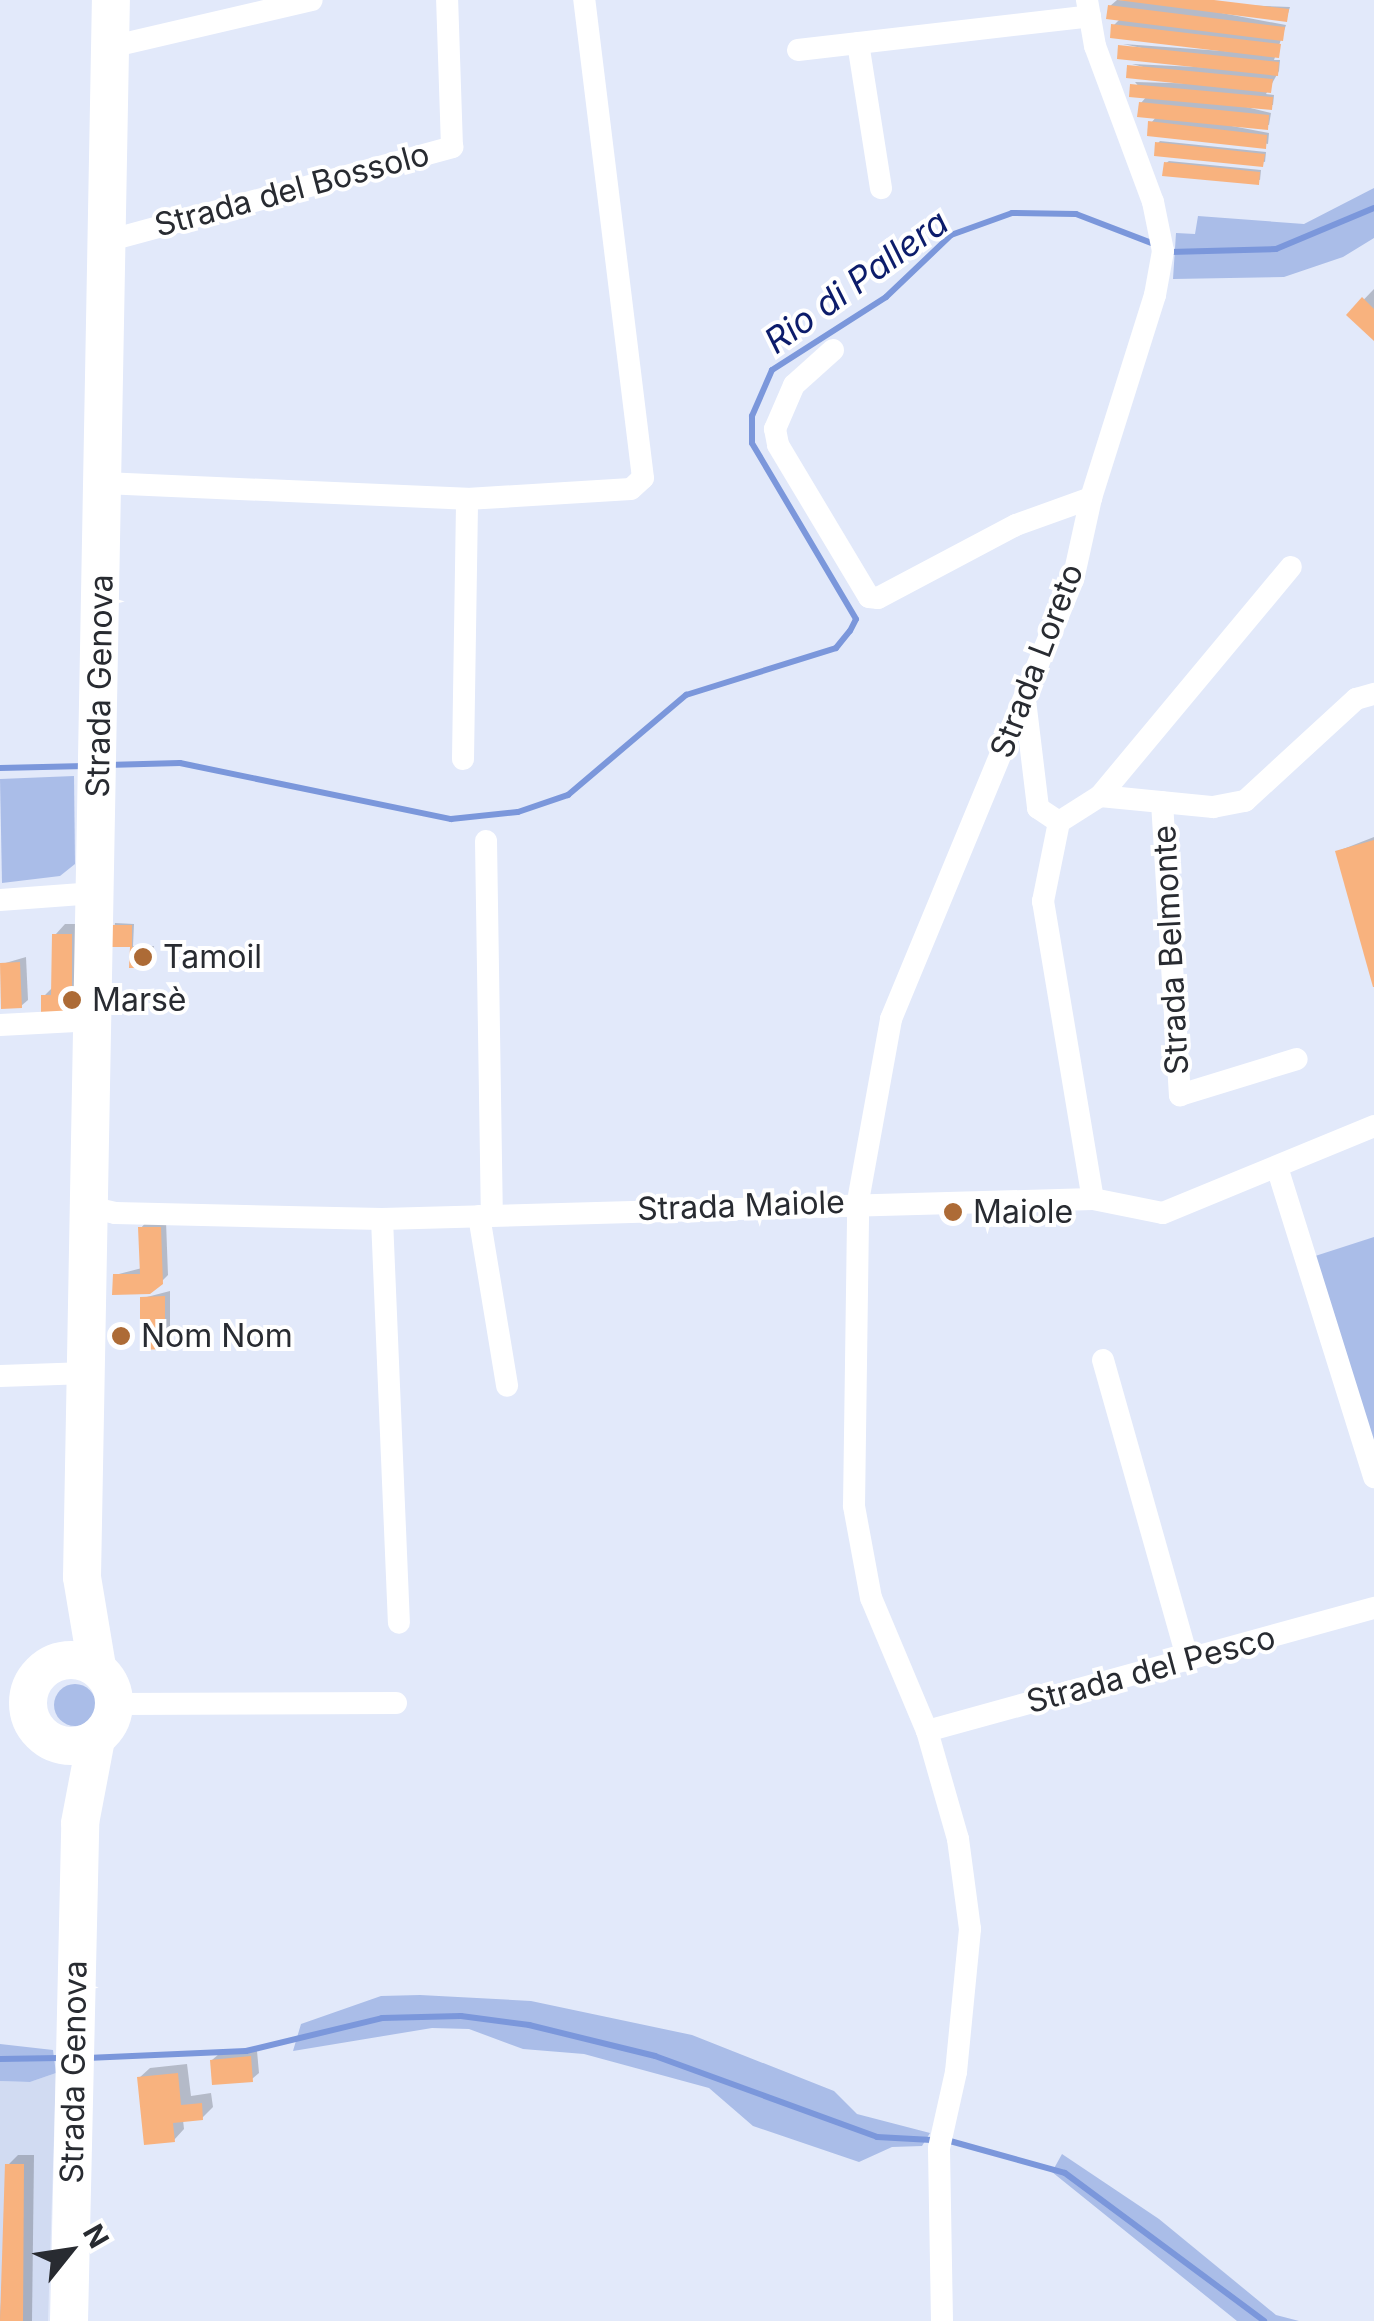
<!DOCTYPE html>
<html>
<head>
<meta charset="utf-8">
<style>
  body { margin:0 }
  #map { position:relative; width:1374px; height:2321px; overflow:hidden; background:#e2e9fa; font-family:Inter,sans-serif }
  div>[style] { position:absolute }
  [style*='--x'] { left:calc(var(--x)*1px); top:calc(var(--y)*1px); width:calc(var(--w)*1px); rotate:calc(var(--a)*1deg) }
  .built>* { inset:0; background:#d1dbf2 }
  .green>* { inset:0; background:#aabde8 }
  .round { border-radius:50% }
  .shadow>* { inset:0; background:#0003 }
  .stream>* { height:6px; margin:-3px; padding:0 3px; transform-origin:3px; border-radius:3px; background:#7b97db }
  .building>* { inset:0; background:#f8b27e }
  .minor>* { height:22px; margin:-11px; padding:0 11px; transform-origin:11px; border-radius:11px; background:#fff }
  .primary>* { height:38px; margin:-19px; padding:0 19px; transform-origin:19px; border-radius:19px; background:#fff }
  .primary>.ring { margin:-19px; padding:0; box-sizing:content-box; background:none; border:38px solid #fff; border-radius:50% }
  .dots>* { width:28px; height:28px; translate:-50% -50%; box-sizing:border-box; border:5px solid #fff; border-radius:50% }
  span { translate:-50% -50%; white-space:nowrap; text-align:center; line-height:1.15; -webkit-text-stroke:8px #fff; paint-order:stroke }
  .street-label { font-size:32px; color:#282b31 }
  .poi-label { font-size:32px; color:#282b31 }
  .left { translate:0 -50%; text-align:left }
  .water-label { font-size:35px; color:#0c1c6b; font-style:italic }
  .north { position:absolute; left:20px; top:2201px; width:100px; height:100px; -webkit-text-stroke:8px #fff; paint-order:stroke; rotate:60deg; font-size:28px; font-weight:700; line-height:40px; text-align:center; color:#282b31 }
  .north::after { content:''; display:block; margin:auto; width:35px; height:45px; background:#282b31; clip-path:polygon(50% 0,100% 100%,50% 72%,0 100%) }
</style>
</head>
<body>
<div id="map">
  <div class="built">
    <i style="clip-path:polygon(56px 2073px,48px 2321px,0 2321px,0 2081px,30px 2082px)"></i>
  </div>
  <div class="green">
    <i style="clip-path:polygon(1374px 188px,1374px 238px,1343px 257px,1284px 277px,1173px 279px,1176px 233px,1195px 234px,1198px 216px,1304px 224px)"></i>
    <i style="clip-path:polygon(74px 776px,75px 864px,60px 876px,2px 883px,0 779px)"></i>
    <i style="clip-path:polygon(1374px 1237px,1374px 1465px,1309px 1258px)"></i>
    <i class="round" style="left:54px;top:1684px;width:42px;height:42px"></i>
    <i style="clip-path:polygon(420px 1995px,531px 2001px,692px 2035px,834px 2091px,857px 2114px,930px 2133px,922px 2146px,892px 2147px,859px 2162px,753px 2126px,709px 2088px,584px 2054px,523px 2049px,469px 2029px,432px 2028px,293px 2051px,301px 2024px,381px 1996px)"></i>
    <i style="clip-path:polygon(0 2044px,53px 2050px,56px 2073px,30px 2082px,0 2081px)"></i>
    <i style="clip-path:polygon(1062px 2154px,1159px 2219px,1276px 2315px,1299px 2321px,1237px 2321px,1052px 2172px)"></i>
  </div>
  <div class="shadow">
    <i style="clip-path:polygon(1117px 0,1290px 7px,1286px 20px,1211px 11px,1286px 25px,1274px 60px,1280px 60px,1279px 71px,1266px 94px,1274px 95px,1273px 105px,1234px 104px,1271px 113px,1269px 125px,1200px 120px,1269px 133px,1268px 144px,1151px 123px,1157px 116px,1141px 103px,1147px 96px,1135px 82px,1206px 84px,1132px 64px,1240px 69px,1123px 44px,1266px 54px,1114px 25px,1120px 19px,1110px 6px)"></i>
    <i style="clip-path:polygon(1160px 141px,1266px 152px,1265px 162px,1158px 143px)"></i>
    <i style="clip-path:polygon(1169px 161px,1261px 170px,1260px 180px,1166px 163px)"></i>
    <i style="clip-path:polygon(1374px 289px,1374px 337px,1349px 315px)"></i>
    <i style="clip-path:polygon(1374px 837px,1374px 982px,1338px 851px)"></i>
    <i style="clip-path:polygon(65px 924px,82px 924px,81px 1000px,71px 1010px,44px 996px,54px 986px,55px 935px)"></i>
    <i style="clip-path:polygon(134px 924px,133px 946px,154px 946px,150px 966px,132px 965px,132px 945px,112px 944px,115px 923px)"></i>
    <i style="clip-path:polygon(26px 957px,28px 1000px,21px 1006px,2px 964px)"></i>
    <i style="clip-path:polygon(147px 1221px,166px 1221px,168px 1275px,161px 1282px,115px 1275px,142px 1268px,141px 1228px)"></i>
    <i style="clip-path:polygon(170px 1291px,170px 1340px,164px 1346px,143px 1298px)"></i>
    <i style="clip-path:polygon(257px 2051px,259px 2073px,252px 2079px,212px 2060px,219px 2054px)"></i>
    <i style="clip-path:polygon(187px 2064px,191px 2096px,211px 2093px,213px 2107px,202px 2118px,183px 2120px,184px 2129px,174px 2140px,139px 2078px,150px 2068px)"></i>
    <i style="clip-path:polygon(18px 2155px,34px 2155px,32px 2321px,0 2321px,8px 2165px)"></i>
  </div>
  <div class="stream">
    <i style="--x:1170;--y:252;--w:106;--a:-1.6"></i>
    <i style="--x:1276;--y:249;--w:106;--a:-22.7"></i>
    <i style="--x:107;--y:765;--w:73;--a:-1.6"></i>
    <i style="--x:180;--y:763;--w:277;--a:11.7"></i>
    <i style="--x:451;--y:819;--w:67;--a:-6"></i>
    <i style="--x:518;--y:812;--w:53;--a:-18.8"></i>
    <i style="--x:568;--y:795;--w:155;--a:-40.3"></i>
    <i style="--x:686;--y:695;--w:157;--a:-17.4"></i>
    <i style="--x:836;--y:648;--w:22;--a:-51"></i>
    <i style="--x:850;--y:631;--w:13;--a:-63"></i>
    <i style="--x:856;--y:619;--w:204;--a:-120.6"></i>
    <i style="--x:752;--y:443;--w:27;--a:-90"></i>
    <i style="--x:752;--y:416;--w:50;--a:-66.5"></i>
    <i style="--x:772;--y:370;--w:135;--a:-32.6"></i>
    <i style="--x:886;--y:297;--w:90;--a:-43.6"></i>
    <i style="--x:951;--y:235;--w:65;--a:-19.8"></i>
    <i style="--x:1012;--y:213;--w:64;--a:0.9"></i>
    <i style="--x:1076;--y:214;--w:84;--a:21"></i>
    <i style="--x:0;--y:768;--w:85;--a:-1.3"></i>
    <i style="--x:87;--y:2058;--w:159;--a:-2.5"></i>
    <i style="--x:246;--y:2051;--w:140;--a:-13.6"></i>
    <i style="--x:382;--y:2018;--w:79;--a:-1.5"></i>
    <i style="--x:461;--y:2016;--w:69;--a:7.5"></i>
    <i style="--x:529;--y:2025;--w:130;--a:13.8"></i>
    <i style="--x:655;--y:2056;--w:236;--a:20"></i>
    <i style="--x:877;--y:2137;--w:73;--a:3.1"></i>
    <i style="--x:950;--y:2141;--w:119;--a:15.5"></i>
    <i style="--x:1065;--y:2173;--w:248;--a:36.6"></i>
    <i style="--x:0;--y:2059;--w:59;--a:-1"></i>
  </div>
  <div class="building">
    <i style="clip-path:polygon(1117px 0,1214px 0,1289px 9px,1287px 22px)"></i>
    <i style="clip-path:polygon(1108px 5px,1285px 27px,1283px 41px,1106px 19px)"></i>
    <i style="clip-path:polygon(1111px 24px,1281px 44px,1279px 58px,1110px 38px)"></i>
    <i style="clip-path:polygon(1118px 45px,1279px 62px,1278px 76px,1117px 59px)"></i>
    <i style="clip-path:polygon(1127px 65px,1273px 79px,1271px 93px,1126px 78px)"></i>
    <i style="clip-path:polygon(1130px 84px,1273px 97px,1272px 110px,1129px 97px)"></i>
    <i style="clip-path:polygon(1139px 102px,1269px 115px,1268px 130px,1137px 117px)"></i>
    <i style="clip-path:polygon(1148px 121px,1267px 135px,1266px 149px,1147px 136px)"></i>
    <i style="clip-path:polygon(1155px 142px,1265px 154px,1263px 167px,1154px 156px)"></i>
    <i style="clip-path:polygon(1164px 162px,1260px 172px,1259px 185px,1162px 176px)"></i>
    <i style="clip-path:polygon(1362px 297px,1374px 309px,1374px 341px,1346px 315px)"></i>
    <i style="clip-path:polygon(1374px 840px,1374px 987px,1373px 987px,1335px 851px)"></i>
    <i style="clip-path:polygon(110px 925px,132px 925px,132px 947px,152px 948px,151px 968px,129px 968px,130px 947px,110px 947px)"></i>
    <i style="clip-path:polygon(52px 934px,72px 934px,72px 1013px,41px 1012px,41px 995px,51px 995px)"></i>
    <i style="clip-path:polygon(20px 962px,22px 1008px,1px 1009px,0 963px)"></i>
    <i style="clip-path:polygon(138px 1227px,161px 1227px,163px 1284px,150px 1294px,112px 1295px,113px 1274px,140px 1274px)"></i>
    <i style="clip-path:polygon(165px 1296px,165px 1349px,140px 1350px,140px 1297px)"></i>
    <i style="clip-path:polygon(251px 2056px,253px 2082px,212px 2085px,210px 2060px)"></i>
    <i style="clip-path:polygon(178px 2073px,181px 2105px,202px 2103px,203px 2120px,173px 2123px,175px 2142px,144px 2145px,137px 2077px)"></i>
    <i style="clip-path:polygon(5px 2164px,24px 2164px,23px 2321px,0 2321px)"></i>
  </div>
  <div class="minor">
    <i style="--x:858;--y:43;--w:147;--a:81"></i>
    <i style="--x:110;--y:47;--w:207;--a:-13.1"></i>
    <i style="--x:798;--y:50;--w:294;--a:-6.6"></i>
    <i style="--x:107;--y:241;--w:358;--a:-15.2"></i>
    <i style="--x:452;--y:147;--w:147;--a:-91.9"></i>
    <i style="--x:833;--y:350;--w:52;--a:138.1"></i>
    <i style="--x:794;--y:385;--w:48;--a:113.4"></i>
    <i style="--x:775;--y:429;--w:16;--a:79"></i>
    <i style="--x:778;--y:445;--w:177;--a:59.1"></i>
    <i style="--x:869;--y:597;--w:9;--a:6"></i>
    <i style="--x:878;--y:598;--w:156;--a:-27.9"></i>
    <i style="--x:1016;--y:525;--w:80;--a:-19.8"></i>
    <i style="--x:104;--y:483;--w:363;--a:2.5"></i>
    <i style="--x:467;--y:499;--w:164;--a:-3.5"></i>
    <i style="--x:631;--y:489;--w:16;--a:-43"></i>
    <i style="--x:643;--y:478;--w:482;--a:-97"></i>
    <i style="--x:1025;--y:700;--w:109;--a:83.1"></i>
    <i style="--x:1038;--y:808;--w:25;--a:34"></i>
    <i style="--x:1059;--y:822;--w:81;--a:101.4"></i>
    <i style="--x:1043;--y:901;--w:302;--a:80.5"></i>
    <i style="--x:463;--y:759;--w:260;--a:-89.1"></i>
    <i style="--x:1100;--y:796;--w:114;--a:5.6"></i>
    <i style="--x:1213;--y:807;--w:33;--a:-11"></i>
    <i style="--x:1245;--y:801;--w:151;--a:-42.6"></i>
    <i style="--x:1356;--y:699;--w:19;--a:-16"></i>
    <i style="--x:1162;--y:802;--w:294;--a:86.5"></i>
    <i style="--x:1180;--y:1095;--w:122;--a:-17.1"></i>
    <i style="--x:1059;--y:822;--w:49;--a:-32.4"></i>
    <i style="--x:1100;--y:796;--w:298;--a:-50.2"></i>
    <i style="--x:486;--y:841;--w:374;--a:89.1"></i>
    <i style="--x:0;--y:900;--w:95;--a:-4.2"></i>
    <i style="--x:0;--y:1025;--w:95;--a:-3"></i>
    <i style="--x:1277;--y:1167;--w:325;--a:72.6"></i>
    <i style="--x:89;--y:1207;--w:27;--a:13"></i>
    <i style="--x:115;--y:1213;--w:267;--a:1.3"></i>
    <i style="--x:382;--y:1219;--w:711;--a:-1.61"></i>
    <i style="--x:1093;--y:1199;--w:71;--a:11.3"></i>
    <i style="--x:1163;--y:1213;--w:228;--a:-22.4"></i>
    <i style="--x:479;--y:1216;--w:172;--a:80.6"></i>
    <i style="--x:382;--y:1219;--w:404;--a:87.6"></i>
    <i style="--x:1103;--y:1360;--w:313;--a:74.2"></i>
    <i style="--x:0;--y:1376;--w:87;--a:-2"></i>
    <i style="--x:115;--y:1704;--w:281;--a:-0.2"></i>
    <i style="--x:927;--y:1731;--w:464;--a:-15.4"></i>
    <i style="--x:942;--y:2321;--w:173;--a:-91"></i>
    <i style="--x:939;--y:2148;--w:78;--a:-77.4"></i>
    <i style="--x:956;--y:2072;--w:144;--a:-84.4"></i>
    <i style="--x:970;--y:1929;--w:91;--a:-97.6"></i>
    <i style="--x:958;--y:1839;--w:112;--a:-106"></i>
    <i style="--x:927;--y:1731;--w:144;--a:-112.8"></i>
    <i style="--x:871;--y:1598;--w:94;--a:-100.5"></i>
    <i style="--x:854;--y:1506;--w:305;--a:-89.2"></i>
    <i style="--x:858;--y:1201;--w:185;--a:-79.7"></i>
    <i style="--x:891;--y:1019;--w:475;--a:-67.5"></i>
    <i style="--x:1073;--y:580;--w:84;--a:-77.6"></i>
    <i style="--x:1091;--y:498;--w:213;--a:-72.5"></i>
    <i style="--x:1155;--y:295;--w:45;--a:-79.7"></i>
    <i style="--x:1163;--y:251;--w:50;--a:-101.5"></i>
    <i style="--x:1153;--y:202;--w:166;--a:-110.4"></i>
    <i style="--x:1095;--y:46;--w:47;--a:-99.9"></i>
  </div>
  <div class="primary">
    <i class="ring" style="left:28px;top:1660px;width:48px;height:48px"></i>
    <i style="--x:97;--y:1667;--w:91;--a:-99.5"></i>
    <i style="--x:82;--y:1577;--w:1577;--a:-88.95"></i>
    <i style="--x:69;--y:2321;--w:498;--a:-88.7"></i>
    <i style="--x:80;--y:1823;--w:86;--a:-79.2"></i>
  </div>
  <div class="dots">
    <i style="left:143px;top:957px;background:#ad6b36"></i>
    <i style="left:72px;top:1000px;background:#ad6b36"></i>
    <i style="left:953px;top:1212px;background:#ad6b36"></i>
    <i style="left:121px;top:1336px;background:#ad6b36"></i>
  </div>
  <div class="street-label">
    <span style="left:292px;top:190px;rotate:-15deg">Strada del Bossolo</span>
    <span style="left:1037px;top:661px;rotate:-69deg">Strada Loreto</span>
    <span style="left:100px;top:686px;rotate:-89deg">Strada Genova</span>
    <span style="left:1171px;top:950px;rotate:-93deg">Strada Belmonte</span>
    <span style="left:741px;top:1206px;rotate:-2deg">Strada Maiole</span>
    <span style="left:1151px;top:1670px;rotate:-15deg">Strada del Pesco</span>
    <span style="left:74px;top:2072px;rotate:-89deg">Strada Genova</span>
  </div>
  <div class="poi-label">
    <span class="left" style="left:163px;top:957px">Tamoil</span>
    <span class="left" style="left:92px;top:1000px">Marsè</span>
    <span class="left" style="left:973px;top:1212px">Maiole</span>
    <span class="left" style="left:141px;top:1336px">Nom Nom</span>
  </div>
  <div class="water-label">
    <span style="left:856px;top:281px;rotate:-36deg">Rio di Pallera</span>
  </div>
  <div class="north">N</div>
</div>
</body>
</html>
